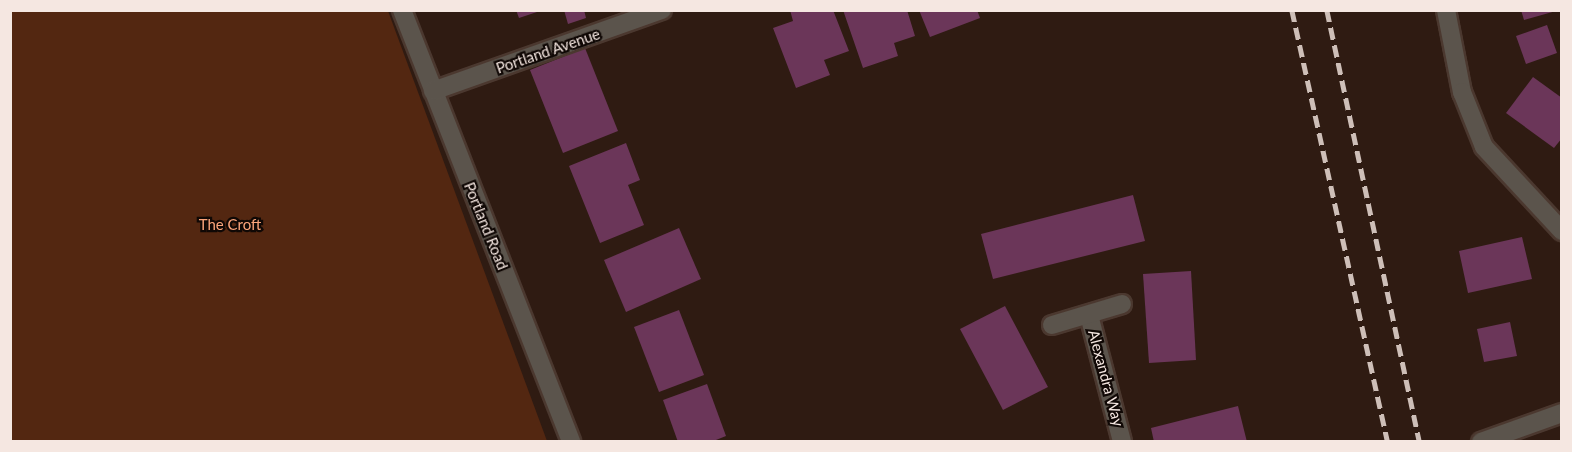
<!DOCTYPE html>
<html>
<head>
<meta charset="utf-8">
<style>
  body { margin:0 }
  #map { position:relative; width:1572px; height:452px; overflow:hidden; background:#2f1b12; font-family:Lato,sans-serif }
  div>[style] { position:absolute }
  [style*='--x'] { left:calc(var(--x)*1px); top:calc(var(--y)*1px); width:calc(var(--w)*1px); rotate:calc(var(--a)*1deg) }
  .green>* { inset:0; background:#532711 }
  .building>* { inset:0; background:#6b3659 }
  .roads { filter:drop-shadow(2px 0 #4b382f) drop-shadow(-2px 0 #4b382f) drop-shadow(0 2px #4b382f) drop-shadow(0 -2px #4b382f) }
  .minor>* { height:18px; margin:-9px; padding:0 9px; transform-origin:9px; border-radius:9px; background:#5b544c }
  .rail>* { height:4.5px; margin-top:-2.25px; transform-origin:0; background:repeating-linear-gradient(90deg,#cebfb8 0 12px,transparent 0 18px) }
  span { translate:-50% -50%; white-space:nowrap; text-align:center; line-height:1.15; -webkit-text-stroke:4.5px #100805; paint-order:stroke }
  .street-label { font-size:15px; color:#f5e7e1 }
  .park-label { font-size:15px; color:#fda57b }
  .frame { position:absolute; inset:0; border:12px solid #f5e7e1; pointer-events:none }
</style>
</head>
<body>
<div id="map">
  <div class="green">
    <i style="clip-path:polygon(10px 11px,388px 11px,547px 441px,11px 441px)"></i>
  </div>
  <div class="building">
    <i style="clip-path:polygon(516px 10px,540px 10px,540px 11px,519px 18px)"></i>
    <i style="clip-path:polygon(564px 10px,584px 10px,586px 18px,568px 24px)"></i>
    <i style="clip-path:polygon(790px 10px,833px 10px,849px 51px,824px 60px,830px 75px,796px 88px,773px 28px,793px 21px)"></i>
    <i style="clip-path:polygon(843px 10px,907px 10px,915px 36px,894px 43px,898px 56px,863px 68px)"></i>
    <i style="clip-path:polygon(919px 10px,977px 10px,980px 18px,930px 37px)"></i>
    <i style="clip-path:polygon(1521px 10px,1556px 10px,1556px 11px,1524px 20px)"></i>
    <i style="clip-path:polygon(1547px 25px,1557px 53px,1526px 64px,1516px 36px)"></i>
    <i style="clip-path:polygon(585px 48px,618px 131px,563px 153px,530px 70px)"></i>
    <i style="clip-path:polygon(1533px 77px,1562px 98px,1562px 138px,1554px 148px,1506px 113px)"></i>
    <i style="clip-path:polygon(626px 143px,640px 180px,628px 185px,644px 225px,600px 243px,569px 166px)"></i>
    <i style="clip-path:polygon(1133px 195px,1145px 241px,993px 279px,981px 234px)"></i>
    <i style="clip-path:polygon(679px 228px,701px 279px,626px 312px,604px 260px)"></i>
    <i style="clip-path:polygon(1522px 237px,1532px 279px,1468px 293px,1459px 251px)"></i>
    <i style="clip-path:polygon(1191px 271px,1196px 360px,1149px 363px,1143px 274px)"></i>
    <i style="clip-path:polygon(1005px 306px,1048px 387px,1003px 410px,960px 329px)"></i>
    <i style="clip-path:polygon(679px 310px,704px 375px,659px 392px,634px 327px)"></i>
    <i style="clip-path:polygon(1510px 322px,1517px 356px,1484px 362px,1477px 329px)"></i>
    <i style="clip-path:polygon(707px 384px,726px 436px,711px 442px,678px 442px,663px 400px)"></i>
    <i style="clip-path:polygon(1238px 406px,1247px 442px,1154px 442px,1151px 428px)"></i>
  </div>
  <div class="roads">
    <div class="minor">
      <i style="--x:402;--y:10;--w:464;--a:68.6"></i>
      <i style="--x:1446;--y:10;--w:84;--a:79"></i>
      <i style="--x:1462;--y:92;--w:59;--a:68.2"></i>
      <i style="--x:1484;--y:147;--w:115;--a:47.1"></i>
      <i style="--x:433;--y:91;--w:243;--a:-19.5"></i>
      <i style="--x:1089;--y:315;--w:131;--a:75.4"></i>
      <i style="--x:1052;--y:325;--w:73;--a:-16.7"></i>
      <i style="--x:1481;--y:442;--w:86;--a:-19.7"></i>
    </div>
  </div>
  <div class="rail">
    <i style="--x:1292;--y:10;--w:443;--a:77.5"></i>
    <i style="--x:1327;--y:10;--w:442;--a:77.9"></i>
  </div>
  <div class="street-label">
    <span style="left:548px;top:51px;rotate:-19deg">Portland Avenue</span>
    <span style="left:486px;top:226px;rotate:68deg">Portland Road</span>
    <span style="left:1106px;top:378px;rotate:75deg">Alexandra Way</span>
  </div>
  <div class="park-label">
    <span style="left:230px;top:225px">The Croft</span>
  </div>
  <div class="frame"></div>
</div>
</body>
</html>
